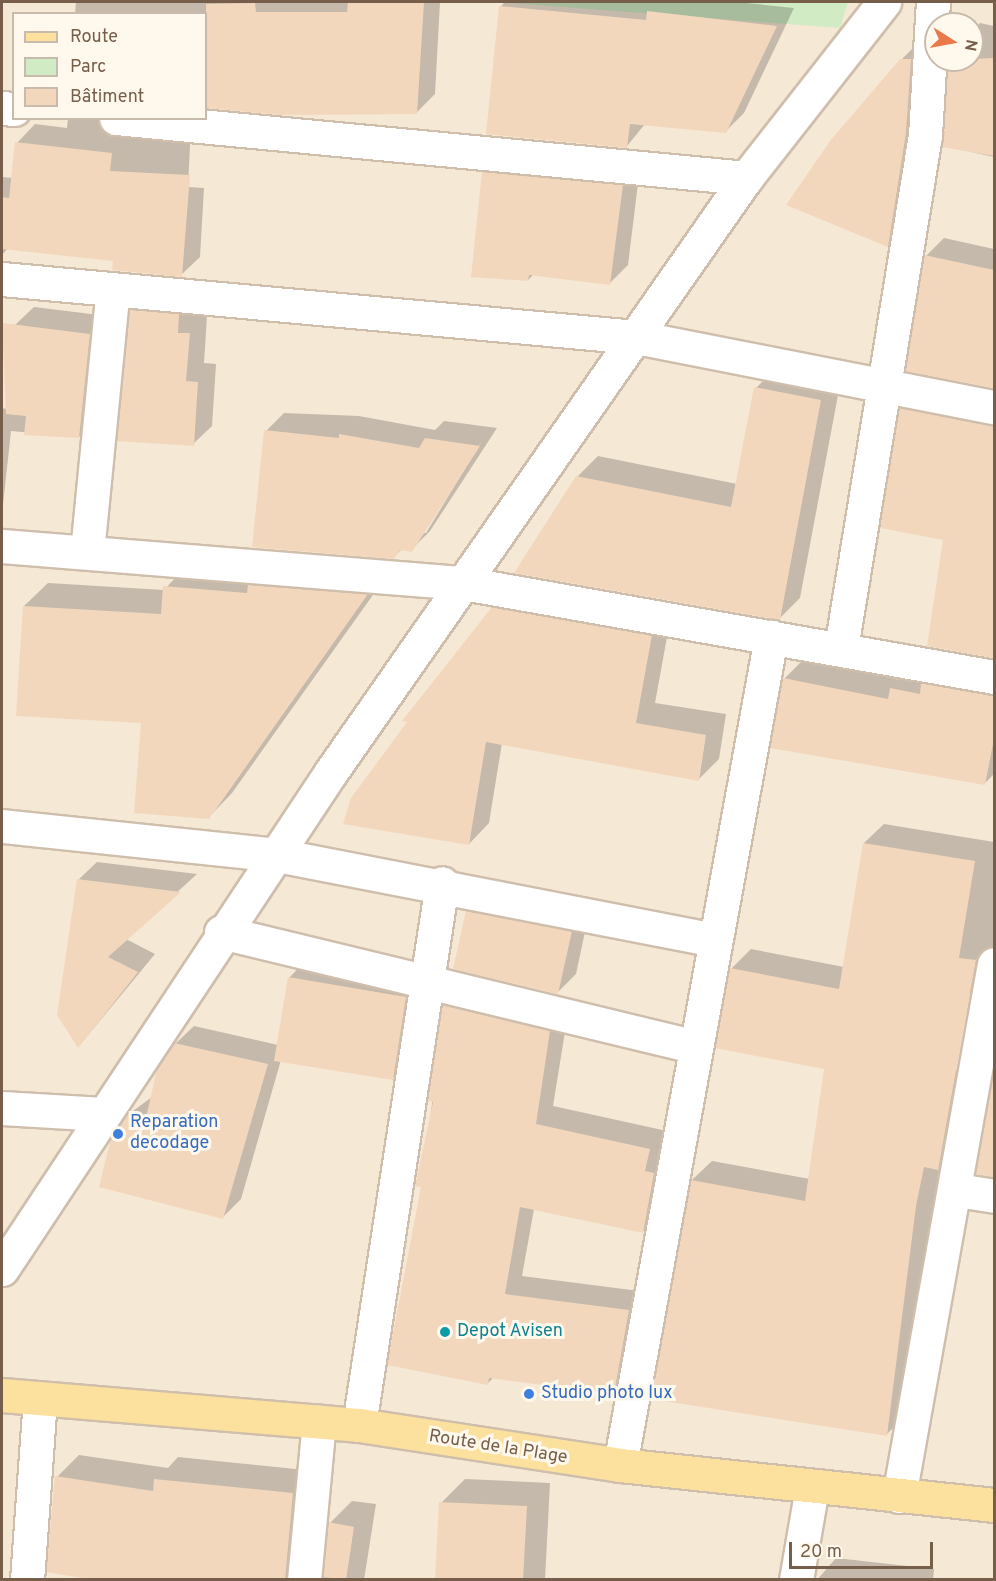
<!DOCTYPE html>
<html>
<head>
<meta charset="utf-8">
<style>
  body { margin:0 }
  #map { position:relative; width:996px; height:1581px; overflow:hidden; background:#fdf6e7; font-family:Overpass,sans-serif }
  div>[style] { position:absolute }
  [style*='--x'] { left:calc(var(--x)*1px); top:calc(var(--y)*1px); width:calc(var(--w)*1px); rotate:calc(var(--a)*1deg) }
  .residential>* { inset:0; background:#f5e8d5 }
  .green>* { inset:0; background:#d1ebc4 }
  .shadow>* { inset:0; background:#0003 }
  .building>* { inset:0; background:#f3d7bd }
  .roads { filter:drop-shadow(2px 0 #cfbeac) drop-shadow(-2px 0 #cfbeac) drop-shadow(0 2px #cfbeac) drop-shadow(0 -2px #cfbeac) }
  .minor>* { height:33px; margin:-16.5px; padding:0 16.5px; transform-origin:16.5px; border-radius:16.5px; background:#fff }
  .major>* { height:33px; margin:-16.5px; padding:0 16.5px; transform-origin:16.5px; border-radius:16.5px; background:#fce09e }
  .dots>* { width:16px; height:16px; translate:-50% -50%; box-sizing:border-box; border:3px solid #fff9ed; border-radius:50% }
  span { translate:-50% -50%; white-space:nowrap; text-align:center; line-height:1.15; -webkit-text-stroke:6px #fff9ed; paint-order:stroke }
  .shop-label { font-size:18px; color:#366cbe }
  .left { translate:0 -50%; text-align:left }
  .culture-label { font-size:18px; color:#0d838f }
  .street-label { font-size:18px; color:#775e4a }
  .frame { position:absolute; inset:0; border:3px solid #775e4a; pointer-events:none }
  .legend { position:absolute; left:12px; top:12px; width:195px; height:108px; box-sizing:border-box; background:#fff9ed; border:2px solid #c9bbac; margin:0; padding:8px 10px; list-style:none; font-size:18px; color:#775e4a }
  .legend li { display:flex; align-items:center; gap:12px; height:30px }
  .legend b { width:30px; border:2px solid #c9bbac }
  .north { position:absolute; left:924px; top:12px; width:60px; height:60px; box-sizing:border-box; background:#fff9ed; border:2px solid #c9bbac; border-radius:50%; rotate:101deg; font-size:16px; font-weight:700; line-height:24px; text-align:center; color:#775e4a }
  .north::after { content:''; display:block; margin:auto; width:21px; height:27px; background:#e97949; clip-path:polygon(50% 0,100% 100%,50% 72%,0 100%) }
  .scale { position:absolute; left:789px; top:1542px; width:144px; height:27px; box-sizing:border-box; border:3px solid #775e4a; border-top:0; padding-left:8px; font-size:18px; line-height:21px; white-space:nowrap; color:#775e4a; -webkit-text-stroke:4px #fff9ed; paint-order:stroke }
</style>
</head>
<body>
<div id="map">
  <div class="residential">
    <i style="clip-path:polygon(evenodd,2px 2px,994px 2px,994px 1579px,2px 1579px,2px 2px,14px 14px,206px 14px,206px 118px,14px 118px,14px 14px,2px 2px,936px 24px,972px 24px,972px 60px,936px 60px,936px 24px)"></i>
  </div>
  <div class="green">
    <i style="clip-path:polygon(499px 2px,848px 2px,840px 28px)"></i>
  </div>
  <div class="shadow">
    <i style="clip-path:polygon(76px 2px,440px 2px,435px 94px,416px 113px,280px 113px,206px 106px,206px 14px,75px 14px)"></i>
    <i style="clip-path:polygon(505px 2px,737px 2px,794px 8px,744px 113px,726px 131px,645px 124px,627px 146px,501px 6px)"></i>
    <i style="clip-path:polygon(980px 23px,994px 26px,994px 157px,944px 146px,972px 60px,972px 31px)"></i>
    <i style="clip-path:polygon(920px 41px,905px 227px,887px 246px,901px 60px)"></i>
    <i style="clip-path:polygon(68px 118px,191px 124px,188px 187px,204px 188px,200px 257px,181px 275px,114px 260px,8px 248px,2px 255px,2px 177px,13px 178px,17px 143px,35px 124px,67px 128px)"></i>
    <i style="clip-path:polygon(502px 154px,640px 167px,628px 265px,609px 284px,534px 274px,528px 280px,483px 172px)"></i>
    <i style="clip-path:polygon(944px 238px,994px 249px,994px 387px,907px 369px,926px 256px)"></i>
    <i style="clip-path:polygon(150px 292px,197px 296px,196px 315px,207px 316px,204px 363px,216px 364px,212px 426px,193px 444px,131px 310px)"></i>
    <i style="clip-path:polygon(34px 307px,107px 316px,97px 418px,79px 437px,11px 431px,2px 514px,2px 408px,6px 409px,15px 325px)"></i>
    <i style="clip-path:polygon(777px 367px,841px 379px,800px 598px,780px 618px,577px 477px,598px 456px,737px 484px,756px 388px)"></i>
    <i style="clip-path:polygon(919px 390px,994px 405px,994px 657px,929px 645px,945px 539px,881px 527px,901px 408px)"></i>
    <i style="clip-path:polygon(evenodd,284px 413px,359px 416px,435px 430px,444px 421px,497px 428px,430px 531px,411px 550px,402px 549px,394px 557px,266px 431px,284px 413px,483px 439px,426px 533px,422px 533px,483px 439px)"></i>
    <i style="clip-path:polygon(188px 564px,390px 571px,232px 793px,209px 817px,143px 722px,24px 606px,48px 583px,164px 590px)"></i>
    <i style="clip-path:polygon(514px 587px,671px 615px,655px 703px,726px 714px,719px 759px,698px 780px,502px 743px,489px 823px,469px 844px,493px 608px)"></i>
    <i style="clip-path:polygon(803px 660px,900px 680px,909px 670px,994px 674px,994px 774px,985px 783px,772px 747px,785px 678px)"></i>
    <i style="clip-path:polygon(884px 824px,994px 842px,994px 950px,988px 975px,969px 995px,948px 1068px,971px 1073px,957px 1148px,939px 1167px,906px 1415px,886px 1435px,692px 1180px,712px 1161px,810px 1179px,825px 1068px,731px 969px,751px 949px,844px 967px,864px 843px)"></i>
    <i style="clip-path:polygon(97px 862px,197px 874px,126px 939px,155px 954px,79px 1046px,78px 880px)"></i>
    <i style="clip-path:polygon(486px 893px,589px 913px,576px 974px,558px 992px,468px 912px)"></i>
    <i style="clip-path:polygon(307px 959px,423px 979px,411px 1060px,392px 1079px,281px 1060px,241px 1199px,223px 1217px,129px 1114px,152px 1097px,175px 1044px,194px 1026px,278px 1045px,289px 978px)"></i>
    <i style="clip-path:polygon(462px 987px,568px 1013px,553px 1106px,667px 1131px,661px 1213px,643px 1231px,534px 1209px,522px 1276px,647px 1292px,632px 1374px,613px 1392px,494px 1377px,488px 1383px,422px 1186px,444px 1005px)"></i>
    <i style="clip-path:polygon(994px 1096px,994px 1177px,977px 1173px)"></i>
    <i style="clip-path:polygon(79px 1455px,168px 1468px,178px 1457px,315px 1471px,315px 1573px,325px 1577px,330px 1523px,352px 1501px,376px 1504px,364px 1580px,103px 1580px,57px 1477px)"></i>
    <i style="clip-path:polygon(465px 1479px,550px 1483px,545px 1580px,436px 1580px,441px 1503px)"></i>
    <i style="clip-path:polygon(836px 1558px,934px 1569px,933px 1580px,817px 1580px)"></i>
  </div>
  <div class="building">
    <i style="clip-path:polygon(348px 2px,424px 2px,417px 114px,280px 115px,206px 108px,206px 4px,255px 3px,256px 12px,347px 12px)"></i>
    <i style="clip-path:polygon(499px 6px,646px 20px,647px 11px,777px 26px,726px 133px,630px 124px,627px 148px,486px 134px)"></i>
    <i style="clip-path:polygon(994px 58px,994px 156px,942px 147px,948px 60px)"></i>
    <i style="clip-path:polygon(900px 59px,911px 59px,906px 133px,888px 247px,786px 205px,830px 141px)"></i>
    <i style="clip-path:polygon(15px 142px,112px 153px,110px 171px,190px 175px,182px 277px,112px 270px,113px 261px,2px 249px,2px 197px,9px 198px)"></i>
    <i style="clip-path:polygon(482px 172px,623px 185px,610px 285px,529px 275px,528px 281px,471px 277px)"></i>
    <i style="clip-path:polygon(924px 255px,994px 270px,994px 388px,905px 371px)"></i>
    <i style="clip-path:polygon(130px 310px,179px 314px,178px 333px,190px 333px,186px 381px,198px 382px,194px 446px,117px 441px)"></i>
    <i style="clip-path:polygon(2px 323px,90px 334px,79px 438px,24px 435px,26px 416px,6px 414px)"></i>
    <i style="clip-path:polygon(754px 387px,821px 400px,780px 620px,514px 573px,576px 476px,731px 507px)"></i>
    <i style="clip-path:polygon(899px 408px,994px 425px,994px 658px,927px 646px,943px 540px,880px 528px)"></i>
    <i style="clip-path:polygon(264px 430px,339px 438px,339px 434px,419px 448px,425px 438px,480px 446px,412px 552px,400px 550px,394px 559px,252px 547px)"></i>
    <i style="clip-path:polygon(248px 585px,368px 594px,209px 819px,134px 813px,141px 723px,16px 716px,23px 606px,161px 614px,163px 586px,247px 593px)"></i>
    <i style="clip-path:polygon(492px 607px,652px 635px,636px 723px,706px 735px,699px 781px,486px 742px,469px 845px,343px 824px,351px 798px,407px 722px,402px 721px)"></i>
    <i style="clip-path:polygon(783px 678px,888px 699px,890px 688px,920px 694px,921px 683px,994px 695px,994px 739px,985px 785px,770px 748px)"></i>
    <i style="clip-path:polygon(863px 843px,975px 861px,959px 958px,976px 960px,938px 1170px,924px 1167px,916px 1206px,887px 1436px,651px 1399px,691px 1180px,805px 1201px,824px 1069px,715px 1048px,730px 968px,839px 989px)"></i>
    <i style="clip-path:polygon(77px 879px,181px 892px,108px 957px,138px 972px,78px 1048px,57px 1015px)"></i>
    <i style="clip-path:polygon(466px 911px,572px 931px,558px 994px,453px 969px)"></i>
    <i style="clip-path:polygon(288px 977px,406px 997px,393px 1080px,274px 1061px)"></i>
    <i style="clip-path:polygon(442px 1005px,550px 1031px,536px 1124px,650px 1149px,645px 1171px,654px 1173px,643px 1233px,520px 1207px,505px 1294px,629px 1310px,614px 1394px,489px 1378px,488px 1385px,387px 1365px,421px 1187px,415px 1186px,433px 1102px,428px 1101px)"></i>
    <i style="clip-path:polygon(174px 1043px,268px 1064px,223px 1219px,99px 1187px,111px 1138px,128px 1113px,146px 1118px,157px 1069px)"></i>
    <i style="clip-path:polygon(994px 1068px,994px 1177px,976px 1174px)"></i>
    <i style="clip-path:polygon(55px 1476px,153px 1491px,154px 1479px,293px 1493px,285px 1580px,94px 1580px,46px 1572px)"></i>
    <i style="clip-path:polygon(439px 1502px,527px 1506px,523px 1580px,435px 1580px)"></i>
    <i style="clip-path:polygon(328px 1522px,354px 1527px,346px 1580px,323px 1577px)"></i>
  </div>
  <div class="roads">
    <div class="minor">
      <i style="--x:2;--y:108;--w:12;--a:5"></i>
      <i style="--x:116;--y:118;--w:633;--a:5.44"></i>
      <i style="--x:2;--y:279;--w:637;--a:5.23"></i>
      <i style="--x:636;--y:337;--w:365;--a:11.1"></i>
      <i style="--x:2;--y:546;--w:462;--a:4.6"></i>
      <i style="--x:463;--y:583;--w:539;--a:10.04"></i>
      <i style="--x:87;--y:552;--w:264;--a:-84.4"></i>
      <i style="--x:841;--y:648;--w:520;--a:-80.7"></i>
      <i style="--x:925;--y:135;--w:133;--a:-86.6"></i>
      <i style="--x:2;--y:826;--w:277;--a:6"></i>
      <i style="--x:277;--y:855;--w:445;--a:11"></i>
      <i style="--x:221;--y:932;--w:486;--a:13.6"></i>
      <i style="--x:2;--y:1108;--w:101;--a:3.4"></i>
      <i style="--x:957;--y:1190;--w:37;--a:9"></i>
      <i style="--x:2;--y:1269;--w:596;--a:-56.5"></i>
      <i style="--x:331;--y:772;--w:725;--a:-55.06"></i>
      <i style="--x:746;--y:178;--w:224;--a:-51.9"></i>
      <i style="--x:359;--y:1425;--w:548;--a:-81.29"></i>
      <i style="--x:620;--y:1465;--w:842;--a:-79.66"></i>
      <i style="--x:899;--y:1496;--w:540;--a:-79.88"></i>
      <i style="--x:27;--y:1580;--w:182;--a:-85.9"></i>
      <i style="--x:304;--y:1580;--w:159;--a:-84.6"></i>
      <i style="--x:796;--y:1580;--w:94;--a:-80.2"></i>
    </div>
    <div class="major">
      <i style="--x:2;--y:1395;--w:358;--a:4.8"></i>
      <i style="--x:359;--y:1425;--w:264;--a:8.7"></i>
      <i style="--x:620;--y:1465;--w:376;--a:6.1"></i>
    </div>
  </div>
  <div class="dots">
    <i style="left:118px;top:1134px;background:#3f7fe0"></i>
    <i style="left:445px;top:1332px;background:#0f9aa8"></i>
    <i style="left:529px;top:1394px;background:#3f7fe0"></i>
  </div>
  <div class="shop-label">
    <span class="left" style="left:130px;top:1134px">Reparation<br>decodage</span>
    <span class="left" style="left:541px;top:1394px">Studio photo lux</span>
  </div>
  <div class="culture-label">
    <span class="left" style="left:457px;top:1332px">Depot Avisen</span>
  </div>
  <div class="street-label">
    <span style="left:498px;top:1448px;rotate:9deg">Route de la Plage</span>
  </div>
  <div class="frame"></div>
  <ul class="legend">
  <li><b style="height:8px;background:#fce09e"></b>Route</li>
  <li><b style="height:16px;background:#d1ebc4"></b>Parc</li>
  <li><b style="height:16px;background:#f3d7bd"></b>Bâtiment</li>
  </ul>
  <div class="north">N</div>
  <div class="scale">20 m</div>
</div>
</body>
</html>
